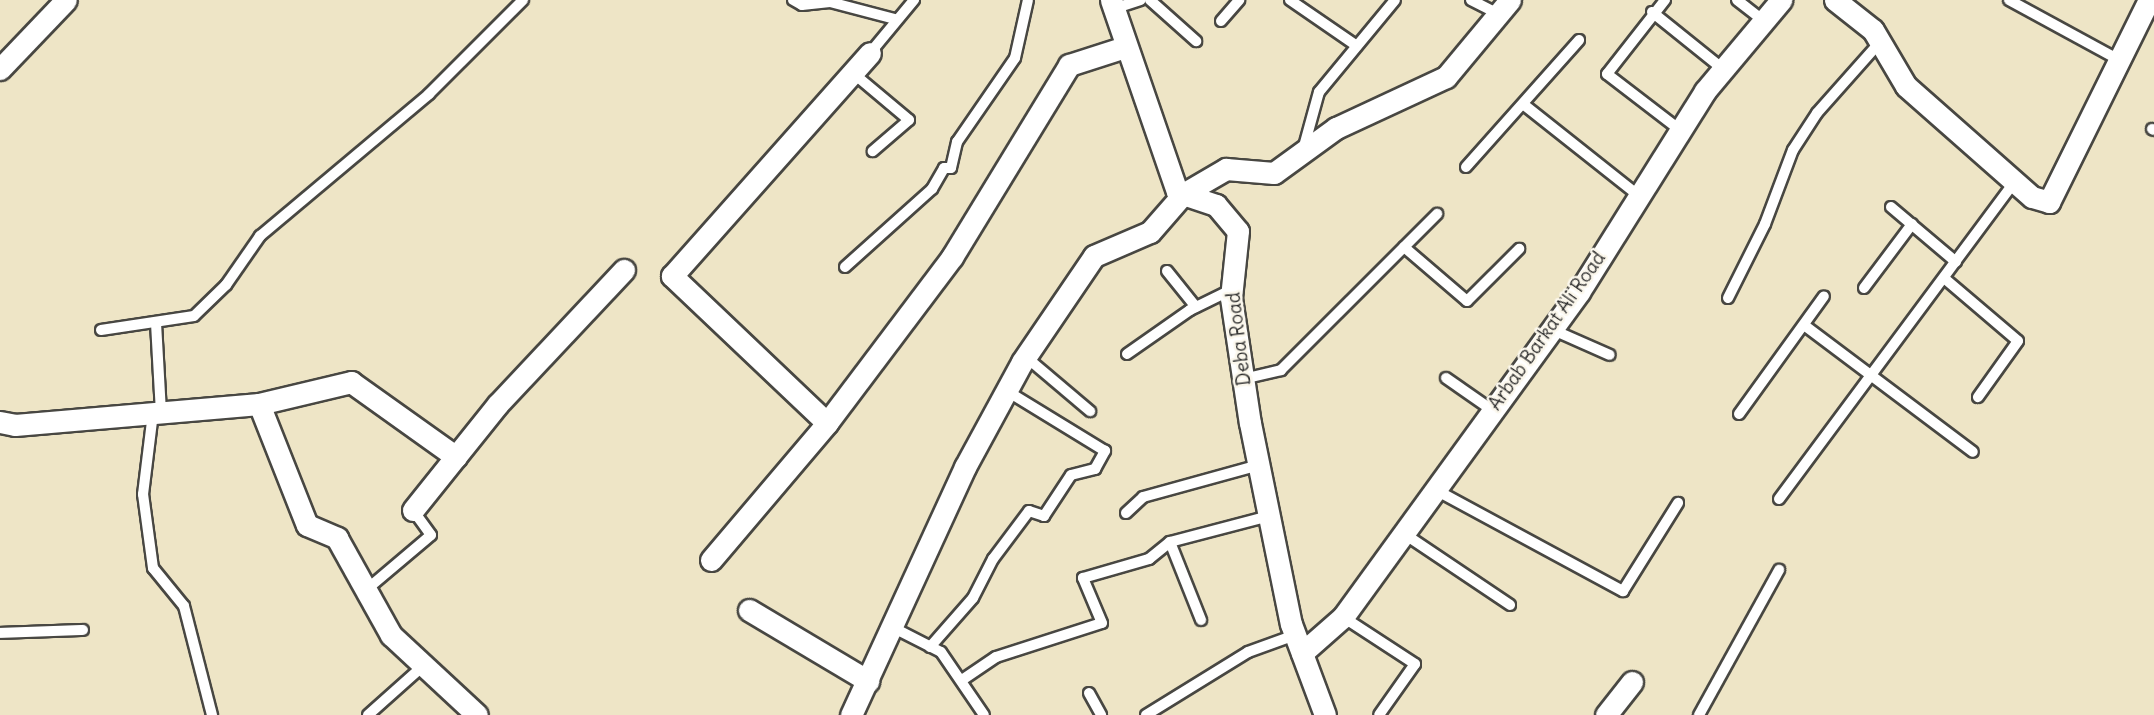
<!DOCTYPE html>
<html>
<head>
<meta charset="utf-8">
<style>
  body { margin:0 }
  #map { position:relative; width:2154px; height:715px; overflow:hidden; background:#eee5c6; font-family:Delius,sans-serif }
  div>[style] { position:absolute }
  [style*='--x'] { left:calc(var(--x)*1px); top:calc(var(--y)*1px); width:calc(var(--w)*1px); rotate:calc(var(--a)*1deg) }
  .roads { filter:drop-shadow(2px 0 #484742) drop-shadow(-2px 0 #484742) drop-shadow(0 2px #484742) drop-shadow(0 -2px #484742) }
  .lane>* { height:10px; margin:-5px; padding:0 5px; transform-origin:5px; border-radius:5px; background:#fff }
  .street>* { height:21px; margin:-10.5px; padding:0 10.5px; transform-origin:10.5px; border-radius:10.5px; background:#fff }
  span { translate:-50% -50%; white-space:nowrap; text-align:center; line-height:1.15; -webkit-text-stroke:5px #fbf7ec; paint-order:stroke }
  .street-label { font-size:19px; color:#2b2b2b }
</style>
</head>
<body>
<div id="map">
  <div class="roads">
    <div class="lane">
      <i style="--x:793;--y:0;--w:10;--a:29"></i>
      <i style="--x:802;--y:5;--w:28;--a:-6"></i>
      <i style="--x:830;--y:2;--w:67;--a:14.7"></i>
      <i style="--x:1150;--y:0;--w:62;--a:41.7"></i>
      <i style="--x:1290;--y:0;--w:81;--a:34.5"></i>
      <i style="--x:1471;--y:0;--w:30;--a:27"></i>
      <i style="--x:1665;--y:0;--w:94;--a:128.1"></i>
      <i style="--x:1607;--y:74;--w:92;--a:37.5"></i>
      <i style="--x:1737;--y:0;--w:34;--a:38"></i>
      <i style="--x:2009;--y:0;--w:125;--a:28.6"></i>
      <i style="--x:1113;--y:9;--w:29;--a:-18"></i>
      <i style="--x:1652;--y:12;--w:91;--a:38.8"></i>
      <i style="--x:1221;--y:21;--w:28;--a:-49"></i>
      <i style="--x:870;--y:53;--w:69;--a:-50.3"></i>
      <i style="--x:853;--y:73;--w:73;--a:40"></i>
      <i style="--x:909;--y:120;--w:48;--a:139.3"></i>
      <i style="--x:1523;--y:104;--w:148;--a:38.4"></i>
      <i style="--x:2152;--y:129;--w:2;--a:27"></i>
      <i style="--x:1303;--y:150;--w:60;--a:-74.6"></i>
      <i style="--x:1319;--y:92;--w:119;--a:-50.4"></i>
      <i style="--x:1466;--y:167;--w:170;--a:-48.3"></i>
      <i style="--x:1891;--y:207;--w:85;--a:40.2"></i>
      <i style="--x:1404;--y:247;--w:83;--a:40.6"></i>
      <i style="--x:1467;--y:301;--w:74;--a:-45"></i>
      <i style="--x:845;--y:267;--w:117;--a:-41.9"></i>
      <i style="--x:932;--y:189;--w:24;--a:-60"></i>
      <i style="--x:944;--y:168;--w:7;--a:0"></i>
      <i style="--x:951;--y:168;--w:27;--a:-77"></i>
      <i style="--x:957;--y:142;--w:102;--a:-55.4"></i>
      <i style="--x:1015;--y:58;--w:59;--a:-77.4"></i>
      <i style="--x:1167;--y:271;--w:46;--a:51.1"></i>
      <i style="--x:1944;--y:278;--w:97;--a:40.4"></i>
      <i style="--x:2018;--y:341;--w:69;--a:125.5"></i>
      <i style="--x:1864;--y:288;--w:80;--a:-53.1"></i>
      <i style="--x:1728;--y:298;--w:83;--a:-63.4"></i>
      <i style="--x:1765;--y:224;--w:79;--a:-69.3"></i>
      <i style="--x:1793;--y:150;--w:44;--a:-57"></i>
      <i style="--x:1817;--y:113;--w:95;--a:-48.4"></i>
      <i style="--x:156;--y:323;--w:90;--a:86.8"></i>
      <i style="--x:1804;--y:325;--w:211;--a:36.9"></i>
      <i style="--x:1551;--y:329;--w:64;--a:23.8"></i>
      <i style="--x:101;--y:330;--w:94;--a:-8.6"></i>
      <i style="--x:194;--y:316;--w:45;--a:-44.1"></i>
      <i style="--x:226;--y:285;--w:60;--a:-55.2"></i>
      <i style="--x:260;--y:236;--w:221;--a:-40"></i>
      <i style="--x:429;--y:94;--w:133;--a:-45"></i>
      <i style="--x:1127;--y:354;--w:77;--a:-34.9"></i>
      <i style="--x:1190;--y:310;--w:46;--a:-26"></i>
      <i style="--x:1026;--y:357;--w:84;--a:40.2"></i>
      <i style="--x:1446;--y:378;--w:56;--a:34.8"></i>
      <i style="--x:1243;--y:379;--w:39;--a:-13"></i>
      <i style="--x:1281;--y:370;--w:221;--a:-45"></i>
      <i style="--x:153;--y:413;--w:82;--a:97"></i>
      <i style="--x:143;--y:494;--w:75;--a:82.3"></i>
      <i style="--x:153;--y:568;--w:49;--a:50.8"></i>
      <i style="--x:184;--y:606;--w:113;--a:75.6"></i>
      <i style="--x:1739;--y:414;--w:145;--a:-54.2"></i>
      <i style="--x:1434;--y:489;--w:215;--a:28.4"></i>
      <i style="--x:1623;--y:591;--w:104;--a:-58"></i>
      <i style="--x:1779;--y:499;--w:395;--a:-53.4"></i>
      <i style="--x:1126;--y:513;--w:23;--a:-43"></i>
      <i style="--x:1143;--y:497;--w:120;--a:-15.4"></i>
      <i style="--x:1403;--y:533;--w:129;--a:33.9"></i>
      <i style="--x:1170;--y:542;--w:84;--a:68.3"></i>
      <i style="--x:366;--y:590;--w:85;--a:-40.2"></i>
      <i style="--x:431;--y:535;--w:31;--a:-126"></i>
      <i style="--x:1343;--y:617;--w:86;--a:33.1"></i>
      <i style="--x:1415;--y:664;--w:62;--a:125.2"></i>
      <i style="--x:890;--y:626;--w:57;--a:27"></i>
      <i style="--x:941;--y:652;--w:76;--a:55.7"></i>
      <i style="--x:0;--y:633;--w:83;--a:-2.1"></i>
      <i style="--x:930;--y:647;--w:65;--a:-48.7"></i>
      <i style="--x:973;--y:598;--w:44;--a:-62.9"></i>
      <i style="--x:993;--y:559;--w:60;--a:-53.1"></i>
      <i style="--x:1029;--y:511;--w:16;--a:18"></i>
      <i style="--x:1044;--y:516;--w:49;--a:-56.6"></i>
      <i style="--x:1071;--y:475;--w:25;--a:-14"></i>
      <i style="--x:1095;--y:469;--w:21;--a:-61"></i>
      <i style="--x:1105;--y:451;--w:115;--a:-148.5"></i>
      <i style="--x:962;--y:680;--w:41;--a:-34.1"></i>
      <i style="--x:996;--y:657;--w:111;--a:-17.8"></i>
      <i style="--x:1102;--y:623;--w:49;--a:-112.9"></i>
      <i style="--x:1083;--y:578;--w:69;--a:-16.1"></i>
      <i style="--x:1149;--y:559;--w:27;--a:-39"></i>
      <i style="--x:1170;--y:542;--w:102;--a:-14.7"></i>
      <i style="--x:1089;--y:693;--w:25;--a:61"></i>
      <i style="--x:368;--y:715;--w:74;--a:-41.7"></i>
      <i style="--x:1146;--y:715;--w:120;--a:-31.7"></i>
      <i style="--x:1248;--y:652;--w:50;--a:-19.9"></i>
      <i style="--x:1699;--y:715;--w:166;--a:-61.1"></i>
    </div>
    <div class="street">
      <i style="--x:1111;--y:0;--w:203;--a:71"></i>
      <i style="--x:1177;--y:192;--w:41;--a:18.4"></i>
      <i style="--x:1216;--y:205;--w:34;--a:50"></i>
      <i style="--x:1238;--y:231;--w:67;--a:96"></i>
      <i style="--x:1231;--y:298;--w:126;--a:81.4"></i>
      <i style="--x:1250;--y:423;--w:205;--a:78.5"></i>
      <i style="--x:1291;--y:624;--w:97;--a:69.5"></i>
      <i style="--x:1835;--y:0;--w:48;--a:38.3"></i>
      <i style="--x:1873;--y:30;--w:65;--a:59.5"></i>
      <i style="--x:1906;--y:86;--w:168;--a:41.4"></i>
      <i style="--x:2032;--y:197;--w:18;--a:16"></i>
      <i style="--x:2049;--y:202;--w:225;--a:-63.7"></i>
      <i style="--x:0;--y:69;--w:95;--a:-46.3"></i>
      <i style="--x:259;--y:404;--w:130;--a:68.4"></i>
      <i style="--x:307;--y:525;--w:33;--a:23"></i>
      <i style="--x:337;--y:538;--w:111;--a:60.9"></i>
      <i style="--x:391;--y:635;--w:117;--a:42.9"></i>
      <i style="--x:0;--y:422;--w:15;--a:11"></i>
      <i style="--x:15;--y:425;--w:245;--a:-4.9"></i>
      <i style="--x:259;--y:404;--w:95;--a:-13.4"></i>
      <i style="--x:351;--y:382;--w:129;--a:35.5"></i>
      <i style="--x:827;--y:423;--w:214;--a:-136.5"></i>
      <i style="--x:672;--y:276;--w:298;--a:-48.4"></i>
      <i style="--x:413;--y:510;--w:136;--a:-51.3"></i>
      <i style="--x:498;--y:404;--w:184;--a:-46.8"></i>
      <i style="--x:711;--y:560;--w:180;--a:-49.7"></i>
      <i style="--x:827;--y:423;--w:208;--a:-53"></i>
      <i style="--x:952;--y:257;--w:225;--a:-58.6"></i>
      <i style="--x:1069;--y:65;--w:59;--a:-17.8"></i>
      <i style="--x:749;--y:610;--w:139;--a:30.8"></i>
      <i style="--x:1302;--y:653;--w:55;--a:-41.3"></i>
      <i style="--x:1343;--y:617;--w:402;--a:-54"></i>
      <i style="--x:1579;--y:292;--w:237;--a:-57.9"></i>
      <i style="--x:1705;--y:91;--w:119;--a:-50.1"></i>
      <i style="--x:851;--y:715;--w:273;--a:-65.3"></i>
      <i style="--x:965;--y:467;--w:119;--a:-61.5"></i>
      <i style="--x:1022;--y:362;--w:128;--a:-55.8"></i>
      <i style="--x:1094;--y:256;--w:61;--a:-23.2"></i>
      <i style="--x:1150;--y:232;--w:50;--a:-49"></i>
      <i style="--x:1183;--y:194;--w:50;--a:-30.2"></i>
      <i style="--x:1226;--y:169;--w:48;--a:4.8"></i>
      <i style="--x:1274;--y:173;--w:77;--a:-36"></i>
      <i style="--x:1336;--y:128;--w:121;--a:-24.9"></i>
      <i style="--x:1446;--y:77;--w:100;--a:-50.3"></i>
      <i style="--x:1606;--y:715;--w:42;--a:-51.8"></i>
    </div>
  </div>
  <div class="street-label">
    <span style="left:1547px;top:331px;rotate:-55deg">Arbab Barkat Ali Road</span>
    <span style="left:1239px;top:339px;rotate:-97deg">Deba Road</span>
  </div>
</div>
</body>
</html>
